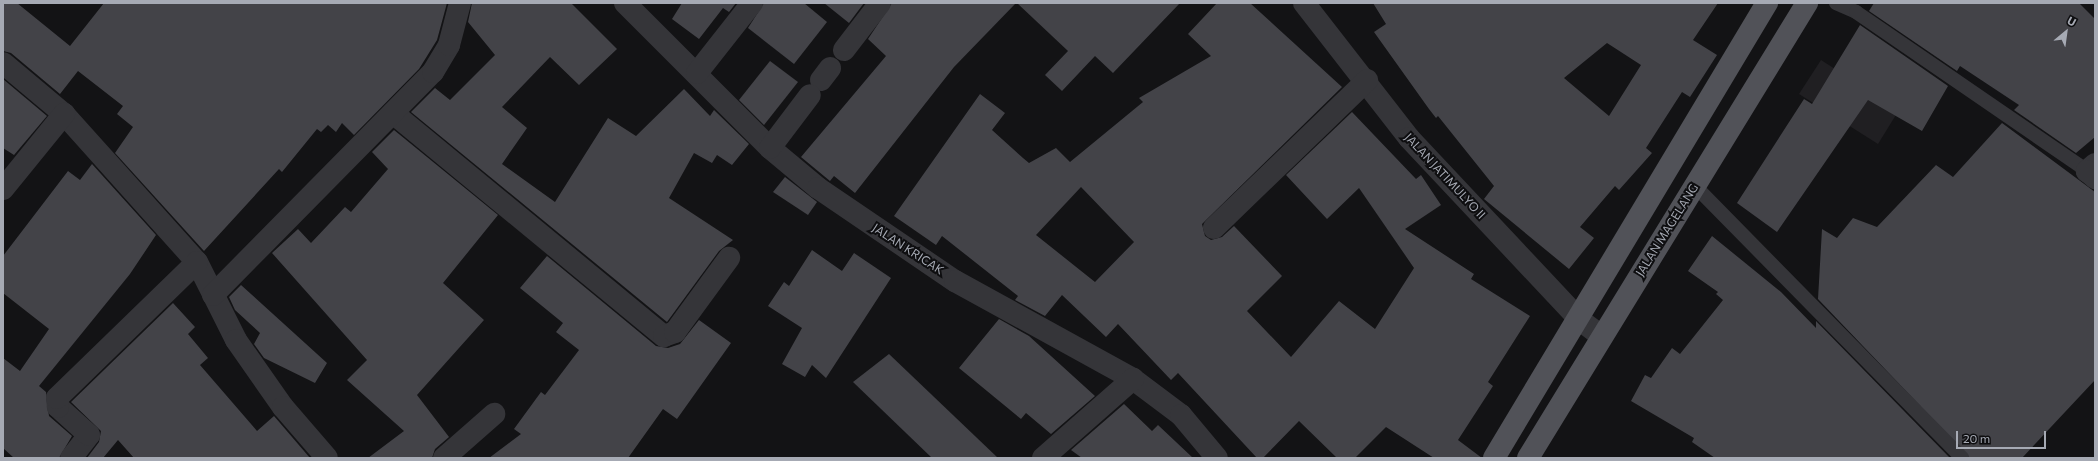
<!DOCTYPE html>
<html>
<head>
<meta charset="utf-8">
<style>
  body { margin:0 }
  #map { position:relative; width:2098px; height:461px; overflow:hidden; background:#131315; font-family:Commissioner,sans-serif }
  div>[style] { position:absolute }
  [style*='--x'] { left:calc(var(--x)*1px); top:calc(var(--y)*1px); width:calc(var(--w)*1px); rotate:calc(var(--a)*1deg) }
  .built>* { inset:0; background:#201f22 }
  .building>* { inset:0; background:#434348 }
  .service>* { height:14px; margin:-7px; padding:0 7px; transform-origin:7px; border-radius:7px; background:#353539 }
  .minor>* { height:22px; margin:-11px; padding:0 11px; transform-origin:11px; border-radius:11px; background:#353539 }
  .primary>* { height:22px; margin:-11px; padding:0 11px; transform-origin:11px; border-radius:11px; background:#515258 }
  span { translate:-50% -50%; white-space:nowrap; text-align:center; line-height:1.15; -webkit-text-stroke:4px #0e0e10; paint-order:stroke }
  .street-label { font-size:12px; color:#a6aab4 }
  .frame { position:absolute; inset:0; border:4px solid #a6aab4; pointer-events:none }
  .north { position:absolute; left:2046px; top:12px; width:40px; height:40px; -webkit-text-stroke:3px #0e0e10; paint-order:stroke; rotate:29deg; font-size:11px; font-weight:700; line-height:16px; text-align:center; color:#a6aab4 }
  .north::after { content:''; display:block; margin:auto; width:14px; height:18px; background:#a6aab4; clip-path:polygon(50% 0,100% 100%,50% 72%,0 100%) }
  .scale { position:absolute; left:1956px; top:431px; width:90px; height:18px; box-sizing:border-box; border:2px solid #a6aab4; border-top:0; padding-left:5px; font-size:12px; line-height:14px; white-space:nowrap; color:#a6aab4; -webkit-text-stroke:3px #0e0e10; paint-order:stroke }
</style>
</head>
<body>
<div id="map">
  <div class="built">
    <i style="clip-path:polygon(1821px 60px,1899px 110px,1878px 144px,1799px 94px)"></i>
  </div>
  <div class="building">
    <i style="clip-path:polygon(3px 3px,17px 3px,70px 46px,104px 3px,447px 3px,437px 40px,419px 69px,354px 135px,342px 123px,336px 132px,328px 125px,321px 132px,317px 129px,282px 172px,279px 169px,204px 251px,115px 153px,133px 127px,117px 114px,123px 106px,78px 71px,60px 94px,11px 53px,3px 51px)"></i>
    <i style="clip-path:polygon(472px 3px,571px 3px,617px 49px,579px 85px,550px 57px,502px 107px,527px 128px,502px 164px,555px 202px,608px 118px,636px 136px,684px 89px,710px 116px,714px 110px,749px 144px,732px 165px,717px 155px,712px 163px,694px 153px,669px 198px,733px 240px,719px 251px,667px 322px,411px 112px,435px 88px,450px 100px,495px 55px,468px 22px)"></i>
    <i style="clip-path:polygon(682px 3px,736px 3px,729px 12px,723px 8px,699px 39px,672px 19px)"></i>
    <i style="clip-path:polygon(764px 3px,804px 3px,827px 22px,794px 64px,748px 28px)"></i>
    <i style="clip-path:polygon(824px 3px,864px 3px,849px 23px)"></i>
    <i style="clip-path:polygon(892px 3px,1016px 3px,954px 67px,855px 193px,834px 176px,830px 181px,801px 157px,886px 56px,868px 39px)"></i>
    <i style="clip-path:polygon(1017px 3px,1180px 3px,1113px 73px,1095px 56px,1062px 91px,1045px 75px,1068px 51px)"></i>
    <i style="clip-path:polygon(evenodd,1217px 3px,1250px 3px,1342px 87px,1202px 224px,1205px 236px,1211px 240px,1222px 237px,1234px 226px,1282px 276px,1247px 311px,1291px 357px,1339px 301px,1375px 329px,1414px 268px,1359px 188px,1327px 219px,1286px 175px,1352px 112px,1416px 179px,1421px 175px,1441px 205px,1405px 229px,1474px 274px,1471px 279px,1530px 316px,1488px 382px,1493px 386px,1458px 440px,1482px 458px,1434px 458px,1386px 427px,1355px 458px,1337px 458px,1299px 421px,1263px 458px,1257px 458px,1178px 373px,1171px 380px,1118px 324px,1106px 337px,1062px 295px,1045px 316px,1015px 300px,1018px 296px,942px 236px,936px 245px,894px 216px,980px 94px,1005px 113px,992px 130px,1023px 158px,1029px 163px,1056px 148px,1070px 162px,1143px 102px,1139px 98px,1211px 56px,1188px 34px,1217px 3px,1081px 187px,1134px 242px,1095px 282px,1036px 235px,1081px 187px)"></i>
    <i style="clip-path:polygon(evenodd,1373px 3px,1718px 3px,1693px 40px,1717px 55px,1690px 97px,1682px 92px,1646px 148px,1652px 153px,1619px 190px,1615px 186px,1580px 227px,1594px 238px,1569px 269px,1484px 199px,1494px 186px,1438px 116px,1436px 118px,1429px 109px,1374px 32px,1386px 24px,1373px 3px,1607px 43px,1641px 65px,1609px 116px,1564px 78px,1607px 43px)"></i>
    <i style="clip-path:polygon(1874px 3px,2079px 3px,2095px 19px,2095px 137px,2076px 153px,2014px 110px,2019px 105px,1960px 66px,1957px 71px,1869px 11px)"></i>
    <i style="clip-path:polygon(1860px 25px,1948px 86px,1922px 131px,1868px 100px,1777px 232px,1737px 203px,1804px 99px,1812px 104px)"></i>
    <i style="clip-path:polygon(770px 61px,798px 82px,764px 125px,739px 100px)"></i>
    <i style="clip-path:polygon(3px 79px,47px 116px,14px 155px,3px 148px)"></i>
    <i style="clip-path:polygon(2002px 123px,2095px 192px,2095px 380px,2022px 458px,1970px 458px,1818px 299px,1822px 229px,1837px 238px,1853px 218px,1877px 227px,1936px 165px,1953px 177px)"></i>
    <i style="clip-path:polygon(394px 130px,498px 215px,443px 283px,484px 320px,417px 395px,449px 437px,435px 449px,432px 458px,368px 458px,404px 431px,347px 380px,367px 360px,272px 253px,298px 229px,311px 243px,345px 207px,351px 212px,388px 169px,372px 152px)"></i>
    <i style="clip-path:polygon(92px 164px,156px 235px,130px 274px,39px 386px,46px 392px,49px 416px,72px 436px,59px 458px,14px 458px,3px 448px,3px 358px,20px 371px,49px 329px,3px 293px,3px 256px,68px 171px,80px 180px)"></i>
    <i style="clip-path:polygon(785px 177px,817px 202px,808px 215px,773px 192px)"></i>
    <i style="clip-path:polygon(1712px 236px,1781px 292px,1816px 328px,1816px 321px,1950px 458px,1715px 458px,1692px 442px,1694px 438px,1631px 401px,1645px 375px,1651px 378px,1672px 348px,1680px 354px,1723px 300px,1716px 294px,1718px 292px,1688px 271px)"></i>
    <i style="clip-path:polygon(812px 250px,842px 271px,854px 253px,891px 278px,826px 378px,812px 365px,805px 377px,782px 364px,802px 328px,768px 306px,784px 282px,789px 286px)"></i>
    <i style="clip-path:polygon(547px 256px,656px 346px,668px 348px,680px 344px,699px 320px,731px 343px,677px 419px,663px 409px,628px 458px,489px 458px,521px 434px,514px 429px,541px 392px,545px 395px,579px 350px,556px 332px,563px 323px,520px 288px)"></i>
    <i style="clip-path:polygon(241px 285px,327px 363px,315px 383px,264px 358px,254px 344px,260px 333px,235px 310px,229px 297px)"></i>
    <i style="clip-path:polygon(173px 303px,195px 327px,188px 334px,208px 358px,200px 365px,257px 431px,274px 416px,310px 458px,134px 458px,118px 440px,103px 458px,87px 458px,99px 442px,101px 431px,71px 402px)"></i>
    <i style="clip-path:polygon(999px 319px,1029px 336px,1095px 396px,1051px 434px,1026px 413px,1021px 419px,959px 368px)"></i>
    <i style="clip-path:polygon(889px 354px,998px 458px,932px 458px,853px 382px)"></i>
    <i style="clip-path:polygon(1124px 404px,1152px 431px,1158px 425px,1193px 458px,1082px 458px,1071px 450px)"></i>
  </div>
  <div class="service">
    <i style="--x:1836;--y:3;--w:22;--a:24"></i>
    <i style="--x:1856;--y:12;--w:280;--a:34.5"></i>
    <i style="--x:1694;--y:185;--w:383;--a:45.5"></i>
  </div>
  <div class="minor">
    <i style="--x:625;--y:3;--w:205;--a:45"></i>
    <i style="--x:770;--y:148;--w:62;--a:39.8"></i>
    <i style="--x:818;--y:188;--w:166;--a:34.2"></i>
    <i style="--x:955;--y:281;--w:203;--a:28.8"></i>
    <i style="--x:1133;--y:379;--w:60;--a:36.9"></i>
    <i style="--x:1181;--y:415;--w:56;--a:50.1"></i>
    <i style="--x:1304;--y:3;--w:171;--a:52.1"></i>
    <i style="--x:1409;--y:138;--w:250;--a:46.8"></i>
    <i style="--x:1580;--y:320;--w:26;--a:37"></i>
    <i style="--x:844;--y:50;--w:59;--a:-52.5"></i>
    <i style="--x:3;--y:63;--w:80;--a:39.9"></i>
    <i style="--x:64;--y:114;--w:199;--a:48.1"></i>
    <i style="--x:197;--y:262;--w:87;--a:63.4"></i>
    <i style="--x:236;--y:340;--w:82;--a:55"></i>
    <i style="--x:283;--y:407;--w:67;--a:49.2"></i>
    <i style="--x:697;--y:73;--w:89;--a:-51.8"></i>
    <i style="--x:821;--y:80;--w:15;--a:-53"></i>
    <i style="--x:393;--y:113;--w:351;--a:39.5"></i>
    <i style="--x:664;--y:336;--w:12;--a:-20"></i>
    <i style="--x:675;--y:332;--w:92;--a:-53.9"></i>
    <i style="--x:770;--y:148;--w:66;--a:-53"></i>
    <i style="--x:2095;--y:164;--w:11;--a:139"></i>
    <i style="--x:2087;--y:171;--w:11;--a:41"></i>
    <i style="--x:3;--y:189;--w:97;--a:-50.9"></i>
    <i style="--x:1214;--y:228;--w:213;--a:-44"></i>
    <i style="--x:213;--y:295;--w:313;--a:-45.4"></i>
    <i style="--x:433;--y:72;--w:31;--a:-59"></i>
    <i style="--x:449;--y:45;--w:43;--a:-75.3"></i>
    <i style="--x:71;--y:458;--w:29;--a:-52"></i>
    <i style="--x:89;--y:435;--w:42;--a:-137.9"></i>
    <i style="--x:58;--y:407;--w:9;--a:-96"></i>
    <i style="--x:57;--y:398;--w:195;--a:-44.2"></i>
    <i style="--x:444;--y:458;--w:67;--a:-41.3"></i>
    <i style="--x:1043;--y:458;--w:120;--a:-41.3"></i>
  </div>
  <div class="primary">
    <i style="--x:1494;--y:458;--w:531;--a:-59.04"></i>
    <i style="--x:1528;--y:458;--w:534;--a:-58.48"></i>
  </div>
  <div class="street-label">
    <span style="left:1445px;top:176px;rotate:47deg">JALAN JATIMULYO II</span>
    <span style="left:1667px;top:230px;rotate:-58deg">JALAN MAGELANG</span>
    <span style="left:908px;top:249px;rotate:33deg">JALAN KRICAK</span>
  </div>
  <div class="frame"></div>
  <div class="north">U</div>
  <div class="scale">20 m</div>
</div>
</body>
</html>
